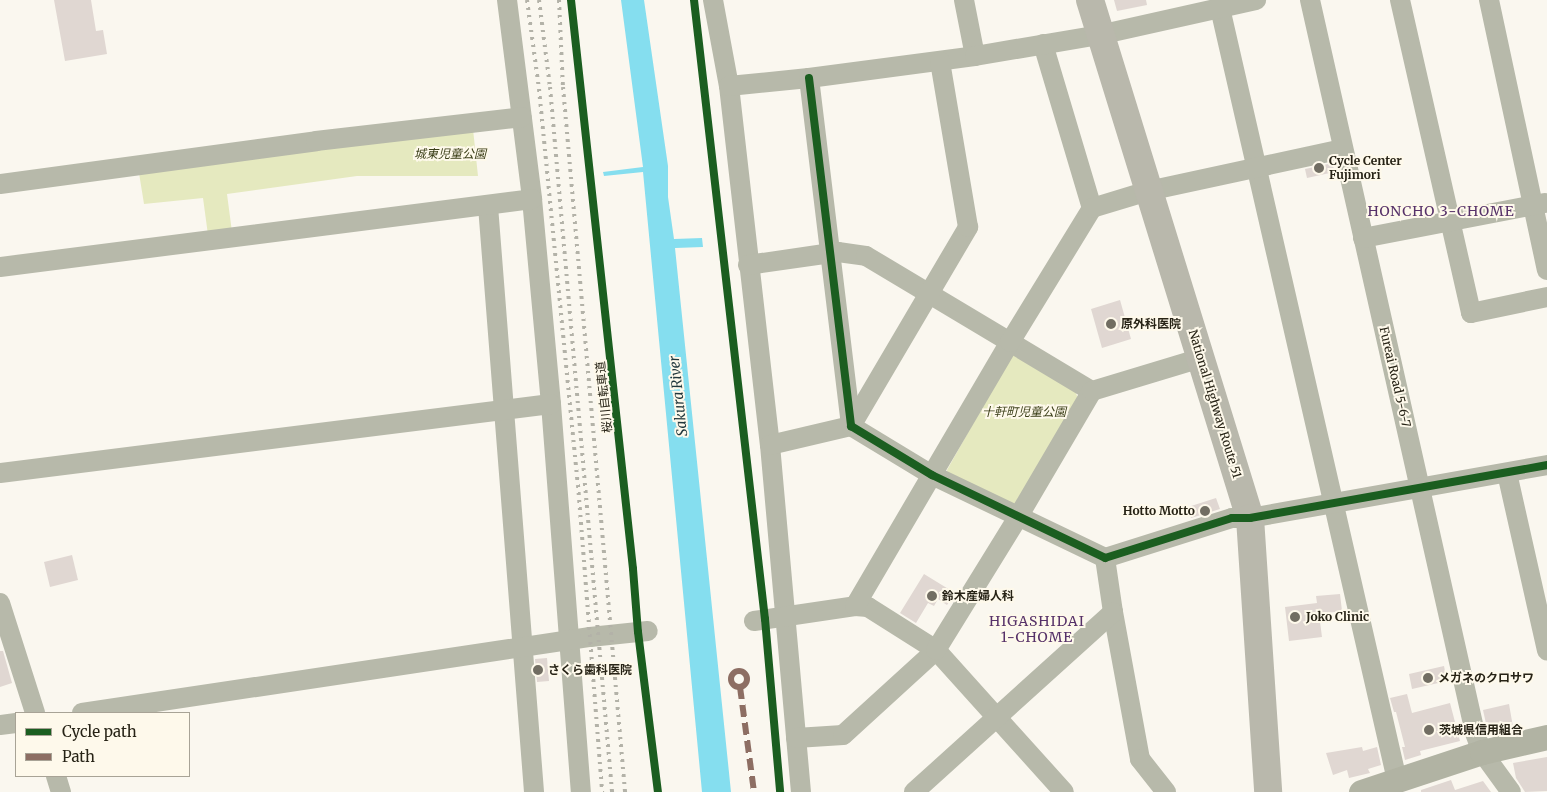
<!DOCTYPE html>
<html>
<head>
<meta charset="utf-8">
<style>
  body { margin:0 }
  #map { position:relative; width:1547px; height:792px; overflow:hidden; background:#faf7ef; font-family:Merriweather,"Noto Sans JP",serif }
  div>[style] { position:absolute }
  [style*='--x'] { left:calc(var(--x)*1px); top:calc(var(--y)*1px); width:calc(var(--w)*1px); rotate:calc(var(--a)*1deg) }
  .green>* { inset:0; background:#e5e9bf }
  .water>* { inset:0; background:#85deef }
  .building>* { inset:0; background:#e0d7d2 }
  .minor>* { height:20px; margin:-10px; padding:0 10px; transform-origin:10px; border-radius:10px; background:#b7b9aa }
  .major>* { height:25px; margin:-12.5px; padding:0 12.5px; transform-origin:12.5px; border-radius:12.5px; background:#b1b3a3 }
  .highway>* { height:28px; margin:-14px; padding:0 14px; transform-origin:14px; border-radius:14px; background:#b9b8ac }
  .rail>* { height:4px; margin-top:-2px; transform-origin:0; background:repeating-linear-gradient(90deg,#b3b2a8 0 2.5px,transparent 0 7.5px) }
  .quiet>* { height:6px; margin-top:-3px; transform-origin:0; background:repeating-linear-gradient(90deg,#8d6e63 0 12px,transparent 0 18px) }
  .quiet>.ring { margin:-3px; padding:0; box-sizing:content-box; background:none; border:6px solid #8d6e63; border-radius:50% }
  .cycleway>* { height:8px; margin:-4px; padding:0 4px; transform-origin:4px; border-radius:4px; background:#1b5e20 }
  .dots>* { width:14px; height:14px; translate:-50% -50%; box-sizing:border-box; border:2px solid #fef9eb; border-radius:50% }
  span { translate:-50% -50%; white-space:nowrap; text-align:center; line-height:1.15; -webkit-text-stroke:4px #fef9eb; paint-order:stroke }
  .park-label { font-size:12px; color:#3a3e17; font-style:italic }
  .poi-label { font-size:12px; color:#272316; font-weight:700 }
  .left { translate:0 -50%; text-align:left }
  .right { translate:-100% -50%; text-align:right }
  .street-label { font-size:12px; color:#272316 }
  .neighbourhood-label { font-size:14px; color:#563169; letter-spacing:1px }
  .water-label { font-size:14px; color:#21373c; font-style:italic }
  .legend { position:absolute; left:15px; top:712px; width:175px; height:65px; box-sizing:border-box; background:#fef9eb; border:1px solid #a8a396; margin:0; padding:6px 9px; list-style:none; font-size:15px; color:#272316 }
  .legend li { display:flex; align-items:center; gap:10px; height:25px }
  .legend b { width:25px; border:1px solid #a8a396 }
</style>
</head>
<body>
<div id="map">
  <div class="green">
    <i style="clip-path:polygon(473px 129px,478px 176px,357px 176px,227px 194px,232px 232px,208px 235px,203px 198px,144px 204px,139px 173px)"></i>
    <i style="clip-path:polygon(1013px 352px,1075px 391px,1078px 398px,1015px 504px,948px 476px,947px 470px)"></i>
  </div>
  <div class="water">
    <i style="clip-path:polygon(621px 0,644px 0,668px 166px,668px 197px,674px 239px,702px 238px,703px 247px,675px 248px,731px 792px,702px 792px,643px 172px,604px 176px,603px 172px,643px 167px)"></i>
  </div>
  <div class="building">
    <i style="clip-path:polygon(54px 0,91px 0,96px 31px,103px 30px,107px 54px,65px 61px)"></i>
    <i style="clip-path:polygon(1114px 0,1146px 0,1147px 5px,1117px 11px)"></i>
    <i style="clip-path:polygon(1333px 163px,1334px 172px,1307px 178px,1305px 169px)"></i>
    <i style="clip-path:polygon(1120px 300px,1131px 339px,1102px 348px,1091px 309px)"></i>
    <i style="clip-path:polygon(1216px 498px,1220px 509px,1191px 518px,1188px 507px)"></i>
    <i style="clip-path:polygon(72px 555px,78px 580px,50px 587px,44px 562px)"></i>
    <i style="clip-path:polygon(924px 574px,955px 593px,947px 605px,938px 599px,934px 606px,928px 603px,916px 623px,900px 613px)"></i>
    <i style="clip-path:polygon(1340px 594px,1342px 611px,1319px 614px,1322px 637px,1289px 641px,1285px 607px,1317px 603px,1316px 596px)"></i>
    <i style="clip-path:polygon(0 651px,3px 651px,12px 683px,0 687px)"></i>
    <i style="clip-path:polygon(547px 658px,549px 681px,537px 682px,535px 659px)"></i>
    <i style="clip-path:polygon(1444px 666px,1447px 681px,1412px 689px,1409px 674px)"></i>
    <i style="clip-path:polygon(1407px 694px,1412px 713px,1450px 703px,1460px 741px,1420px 751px,1421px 755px,1405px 760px,1402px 747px,1405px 747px,1396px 712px,1394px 712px,1390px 698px)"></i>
    <i style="clip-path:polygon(1509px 704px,1513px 727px,1492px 732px,1487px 728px,1483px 710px)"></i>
    <i style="clip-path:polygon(1362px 747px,1363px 751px,1377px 747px,1381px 765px,1368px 769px,1370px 773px,1349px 778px,1347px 770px,1333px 775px,1326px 753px)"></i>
    <i style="clip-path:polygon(1547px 757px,1547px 791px,1525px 792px,1516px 778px,1513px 763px)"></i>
    <i style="clip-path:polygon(1451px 780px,1455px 790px,1483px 781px,1491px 792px,1421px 792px,1421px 790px)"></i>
  </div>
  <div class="minor">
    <i style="--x:507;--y:0;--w:201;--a:82.8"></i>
    <i style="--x:532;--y:199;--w:206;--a:84.7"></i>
    <i style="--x:551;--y:404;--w:389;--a:85.6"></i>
    <i style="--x:713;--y:0;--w:87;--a:79.5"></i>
    <i style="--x:729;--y:86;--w:361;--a:83.5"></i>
    <i style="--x:770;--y:445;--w:348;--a:84.9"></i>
    <i style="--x:964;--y:0;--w:57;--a:78.9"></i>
    <i style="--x:1310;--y:0;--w:751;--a:77.31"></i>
    <i style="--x:1475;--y:733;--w:20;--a:70"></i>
    <i style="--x:1482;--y:752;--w:49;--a:54.1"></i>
    <i style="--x:1400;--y:0;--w:321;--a:77.2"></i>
    <i style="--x:1471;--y:313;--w:78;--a:-11.9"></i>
    <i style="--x:1489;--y:0;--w:276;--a:77.9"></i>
    <i style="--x:1220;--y:8;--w:792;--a:77.09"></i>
    <i style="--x:1043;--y:44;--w:171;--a:73.4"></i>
    <i style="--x:809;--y:78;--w:351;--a:83.1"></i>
    <i style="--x:851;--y:426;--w:95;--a:31.2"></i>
    <i style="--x:932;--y:475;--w:192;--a:25.6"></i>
    <i style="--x:1105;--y:558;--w:133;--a:-17.5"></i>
    <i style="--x:1232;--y:518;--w:18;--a:0"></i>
    <i style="--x:1250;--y:518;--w:302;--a:-10.1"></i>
    <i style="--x:729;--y:86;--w:80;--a:-5.7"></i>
    <i style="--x:809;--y:78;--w:167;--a:-7.5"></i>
    <i style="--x:975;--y:56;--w:126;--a:-9.6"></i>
    <i style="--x:1099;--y:35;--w:161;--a:-12.6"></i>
    <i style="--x:0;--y:184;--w:319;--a:-7.7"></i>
    <i style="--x:316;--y:141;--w:207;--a:-6.6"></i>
    <i style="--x:488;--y:206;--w:588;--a:85.51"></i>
    <i style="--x:1363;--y:238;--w:185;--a:-10.9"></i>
    <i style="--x:748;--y:265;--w:91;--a:-8.2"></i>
    <i style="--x:838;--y:252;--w:28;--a:8"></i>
    <i style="--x:866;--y:256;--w:263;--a:30.9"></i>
    <i style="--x:0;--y:267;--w:536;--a:-7.28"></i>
    <i style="--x:770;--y:445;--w:83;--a:-13.2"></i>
    <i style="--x:851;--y:426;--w:231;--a:-59.5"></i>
    <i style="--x:968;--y:227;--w:168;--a:-99.6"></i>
    <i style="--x:0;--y:473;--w:555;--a:-7.14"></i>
    <i style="--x:1507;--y:473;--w:182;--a:77.3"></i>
    <i style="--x:1105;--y:558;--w:55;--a:81.6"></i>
    <i style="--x:1113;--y:612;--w:149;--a:79.6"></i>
    <i style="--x:1140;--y:759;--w:42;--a:51.8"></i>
    <i style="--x:0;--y:603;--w:115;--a:72.3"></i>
    <i style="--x:855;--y:606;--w:13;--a:4"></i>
    <i style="--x:868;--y:607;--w:80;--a:32.3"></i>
    <i style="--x:936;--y:650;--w:191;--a:48"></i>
    <i style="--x:754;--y:621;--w:102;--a:-8.4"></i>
    <i style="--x:855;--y:606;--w:306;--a:-59.6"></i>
    <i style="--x:1010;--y:342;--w:157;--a:-58.5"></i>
    <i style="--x:1092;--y:208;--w:59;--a:-16.9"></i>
    <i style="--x:1148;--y:191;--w:199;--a:-12.2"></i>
    <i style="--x:82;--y:713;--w:514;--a:-8.51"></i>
    <i style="--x:590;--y:637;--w:58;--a:-5.9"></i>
    <i style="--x:0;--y:725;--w:16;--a:-7"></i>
    <i style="--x:796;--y:738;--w:47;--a:-3.7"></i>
    <i style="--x:843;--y:735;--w:126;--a:-42.4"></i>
    <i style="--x:936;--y:650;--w:156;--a:-58.3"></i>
    <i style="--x:1018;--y:517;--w:146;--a:-59.6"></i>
    <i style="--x:1092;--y:391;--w:114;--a:-16.8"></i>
    <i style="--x:56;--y:776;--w:17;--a:73"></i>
    <i style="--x:914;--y:792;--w:268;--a:-42.1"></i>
  </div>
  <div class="major">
    <i style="--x:1361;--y:792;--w:127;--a:-18.3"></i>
    <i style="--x:1482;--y:752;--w:67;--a:-13"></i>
  </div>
  <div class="highway">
    <i style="--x:1090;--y:0;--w:542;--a:72.84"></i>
    <i style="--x:1250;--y:518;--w:275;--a:86.2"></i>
  </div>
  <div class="rail">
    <i style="--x:527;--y:0;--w:90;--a:82.3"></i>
    <i style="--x:539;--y:89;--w:398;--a:84.4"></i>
    <i style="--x:578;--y:485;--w:308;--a:85.5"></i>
    <i style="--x:539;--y:0;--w:88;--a:82.8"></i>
    <i style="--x:550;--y:87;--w:708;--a:84.97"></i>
    <i style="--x:559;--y:0;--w:87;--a:87.4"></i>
    <i style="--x:563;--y:87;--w:708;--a:84.97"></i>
  </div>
  <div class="quiet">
    <i class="ring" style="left:731px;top:671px;width:10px;height:10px"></i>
    <i style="--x:740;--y:687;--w:106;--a:82.4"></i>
  </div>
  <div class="cycleway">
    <i style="--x:571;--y:0;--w:572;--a:83.78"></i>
    <i style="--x:633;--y:569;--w:63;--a:85.5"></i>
    <i style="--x:638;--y:632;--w:161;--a:82.9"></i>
    <i style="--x:694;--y:0;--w:623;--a:83.46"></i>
    <i style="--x:765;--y:619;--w:174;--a:85"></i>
    <i style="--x:809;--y:78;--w:351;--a:83.1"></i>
    <i style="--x:851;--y:426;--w:95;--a:31.2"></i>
    <i style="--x:932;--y:475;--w:192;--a:25.6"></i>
    <i style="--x:1105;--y:558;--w:133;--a:-17.5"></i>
    <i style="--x:1232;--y:518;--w:18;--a:0"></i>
    <i style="--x:1250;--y:518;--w:302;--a:-10.1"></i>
  </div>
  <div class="dots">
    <i style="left:1319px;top:168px;background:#716d62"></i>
    <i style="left:1111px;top:324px;background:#716d62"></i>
    <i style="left:1205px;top:511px;background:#716d62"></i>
    <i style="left:932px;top:596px;background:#716d62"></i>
    <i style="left:1295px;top:617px;background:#716d62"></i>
    <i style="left:538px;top:670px;background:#716d62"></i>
    <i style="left:1428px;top:678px;background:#716d62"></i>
    <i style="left:1429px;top:730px;background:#716d62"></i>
  </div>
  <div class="park-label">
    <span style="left:450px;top:154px">城東児童公園</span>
    <span style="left:1024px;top:412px">十軒町児童公園</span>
  </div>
  <div class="poi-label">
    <span class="left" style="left:1329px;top:168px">Cycle Center<br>Fujimori</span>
    <span class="left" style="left:1121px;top:324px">原外科医院</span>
    <span class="right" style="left:1195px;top:511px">Hotto Motto</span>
    <span class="left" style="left:942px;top:596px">鈴木産婦人科</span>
    <span class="left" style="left:1306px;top:617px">Joko Clinic</span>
    <span class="left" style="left:548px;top:670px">さくら歯科医院</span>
    <span class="left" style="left:1438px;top:678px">メガネのクロサワ</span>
    <span class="left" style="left:1439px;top:730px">茨城県信用組合</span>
  </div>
  <div class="street-label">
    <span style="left:1395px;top:377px;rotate:77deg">Fureai Road 5-6-7</span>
    <span style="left:604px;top:397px;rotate:-96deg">桜川自転車道</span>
    <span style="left:1215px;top:404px;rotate:73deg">National Highway Route 51</span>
  </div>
  <div class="neighbourhood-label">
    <span style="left:1441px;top:211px">HONCHO 3-CHOME</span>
    <span style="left:1037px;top:629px">HIGASHIDAI<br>1-CHOME</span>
  </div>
  <div class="water-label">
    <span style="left:678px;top:396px;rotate:-96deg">Sakura River</span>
  </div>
  <ul class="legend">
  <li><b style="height:6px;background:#1b5e20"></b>Cycle path</li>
  <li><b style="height:6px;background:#8d6e63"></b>Path</li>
  </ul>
</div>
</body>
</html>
